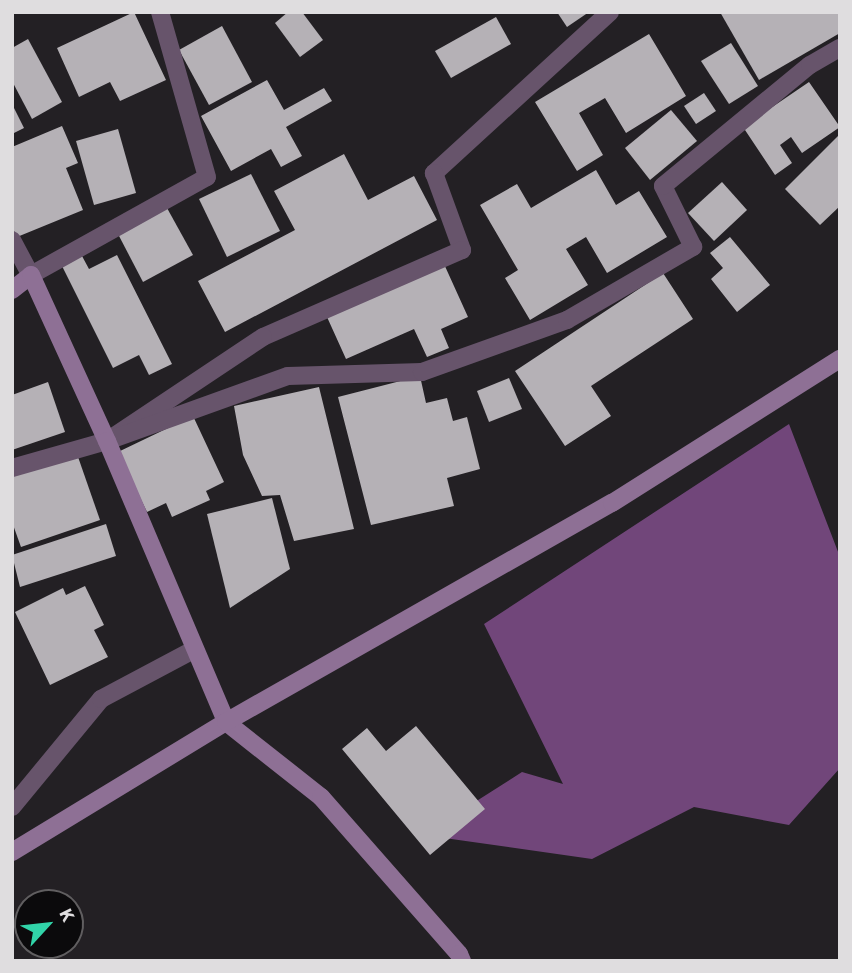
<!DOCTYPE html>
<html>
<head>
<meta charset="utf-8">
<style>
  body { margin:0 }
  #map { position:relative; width:852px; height:973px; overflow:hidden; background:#232024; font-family:"Source Sans 3",sans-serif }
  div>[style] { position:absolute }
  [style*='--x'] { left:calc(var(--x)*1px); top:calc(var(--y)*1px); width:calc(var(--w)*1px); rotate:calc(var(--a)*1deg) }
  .forest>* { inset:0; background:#71467a }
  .building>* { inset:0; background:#b5b1b6 }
  .street>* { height:18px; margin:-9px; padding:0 9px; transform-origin:9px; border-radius:9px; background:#67546b }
  .secondary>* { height:18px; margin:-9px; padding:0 9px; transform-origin:9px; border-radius:9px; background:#8e7095 }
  span { translate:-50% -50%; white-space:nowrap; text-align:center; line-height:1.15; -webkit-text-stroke:7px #0b0a0c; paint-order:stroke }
  .frame { position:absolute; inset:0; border:14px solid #dfdddf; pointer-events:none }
  .north { position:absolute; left:14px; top:889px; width:70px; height:70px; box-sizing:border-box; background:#0b0a0c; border:2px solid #605e60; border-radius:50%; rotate:63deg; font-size:19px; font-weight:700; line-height:28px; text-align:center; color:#dfdddf }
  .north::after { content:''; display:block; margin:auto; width:24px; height:32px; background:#31d4a9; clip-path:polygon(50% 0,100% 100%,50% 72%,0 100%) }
</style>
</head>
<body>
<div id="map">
  <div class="forest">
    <i style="clip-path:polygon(789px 424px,840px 557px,840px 768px,789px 825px,694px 807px,592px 859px,423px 835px,522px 772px,563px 784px,484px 624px)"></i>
  </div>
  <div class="building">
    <i style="clip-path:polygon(134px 12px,166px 80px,120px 101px,110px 82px,79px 97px,57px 48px)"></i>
    <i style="clip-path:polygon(288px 12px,302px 12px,323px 40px,300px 57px,275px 23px)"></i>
    <i style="clip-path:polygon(557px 12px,589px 12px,567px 27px)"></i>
    <i style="clip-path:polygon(720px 12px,840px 12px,840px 33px,759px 80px)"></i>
    <i style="clip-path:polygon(496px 17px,511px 44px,451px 78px,435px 51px)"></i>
    <i style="clip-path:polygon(222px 26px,252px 82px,209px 105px,179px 50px)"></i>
    <i style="clip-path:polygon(649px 34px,686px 96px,626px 133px,605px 98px,579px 113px,603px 155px,577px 171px,535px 102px)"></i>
    <i style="clip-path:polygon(28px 39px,62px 102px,32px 119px,12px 81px,12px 48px)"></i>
    <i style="clip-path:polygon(731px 43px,758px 86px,729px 104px,701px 61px)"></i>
    <i style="clip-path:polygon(267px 80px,284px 110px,324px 88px,332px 101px,286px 127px,302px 156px,281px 167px,271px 149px,231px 171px,201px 116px)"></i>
    <i style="clip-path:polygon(809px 82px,840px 127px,802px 153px,791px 137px,780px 145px,792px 163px,775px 175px,743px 127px)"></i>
    <i style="clip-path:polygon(704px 93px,716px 111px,696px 124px,684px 106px)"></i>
    <i style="clip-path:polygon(12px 104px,24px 128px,12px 134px)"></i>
    <i style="clip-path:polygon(671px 110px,697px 141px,650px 180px,625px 148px)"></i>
    <i style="clip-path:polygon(62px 126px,78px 163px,66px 168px,83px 210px,17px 237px,12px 227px,12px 147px)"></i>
    <i style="clip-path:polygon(118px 129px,136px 193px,94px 205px,76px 141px)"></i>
    <i style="clip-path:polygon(840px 134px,840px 206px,820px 225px,785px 189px)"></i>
    <i style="clip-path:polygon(344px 154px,368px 200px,414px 176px,437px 220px,225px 332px,198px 281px,295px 230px,274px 191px)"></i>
    <i style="clip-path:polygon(596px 170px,616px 205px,639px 191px,667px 237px,607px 273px,586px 237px,566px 249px,588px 285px,530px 320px,505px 278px,518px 270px,480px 205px,517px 184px,531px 208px)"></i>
    <i style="clip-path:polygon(251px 174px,280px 231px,227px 257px,199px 199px)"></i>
    <i style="clip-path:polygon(722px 182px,747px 210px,714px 241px,688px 213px)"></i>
    <i style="clip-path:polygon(167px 208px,193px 255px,143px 282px,118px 234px)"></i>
    <i style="clip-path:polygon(730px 237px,770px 285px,737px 312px,711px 279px,723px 268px,710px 253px)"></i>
    <i style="clip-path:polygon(117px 255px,172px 364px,149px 375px,139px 355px,113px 368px,62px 266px,82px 256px,89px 269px)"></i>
    <i style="clip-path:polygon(444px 264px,468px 317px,441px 329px,449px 348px,427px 357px,414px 329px,346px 359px,327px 317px)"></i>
    <i style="clip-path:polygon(663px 273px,693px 319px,591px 386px,611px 416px,565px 446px,515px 371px)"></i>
    <i style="clip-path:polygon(420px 376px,426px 403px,447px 398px,453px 421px,467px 417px,480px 469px,447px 478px,454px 506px,371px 525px,338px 397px)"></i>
    <i style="clip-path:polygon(509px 378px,522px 409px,489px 422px,477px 391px)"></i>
    <i style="clip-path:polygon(48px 382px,65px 432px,12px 450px,12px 395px)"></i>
    <i style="clip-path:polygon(319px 387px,354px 529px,294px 541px,280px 495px,262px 496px,243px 455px,234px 406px)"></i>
    <i style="clip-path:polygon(193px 416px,224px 482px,206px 491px,210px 500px,172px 517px,166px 503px,147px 512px,118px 452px)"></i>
    <i style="clip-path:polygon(77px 454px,100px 520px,21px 547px,12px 522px,12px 476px)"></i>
    <i style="clip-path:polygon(272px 498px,290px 569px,230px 608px,207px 514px)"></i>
    <i style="clip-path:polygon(106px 524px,116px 556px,20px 587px,12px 555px)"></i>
    <i style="clip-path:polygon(85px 586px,104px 625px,94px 630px,108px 657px,50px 685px,15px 612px,63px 588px,66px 595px)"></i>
    <i style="clip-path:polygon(416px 726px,485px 809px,430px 855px,342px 749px,367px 728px,386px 751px)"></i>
  </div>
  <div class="street">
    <i style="--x:610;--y:12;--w:239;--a:137.5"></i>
    <i style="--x:434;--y:173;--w:82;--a:70"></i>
    <i style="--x:462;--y:250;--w:217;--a:156.4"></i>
    <i style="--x:263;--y:337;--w:187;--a:146.3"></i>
    <i style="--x:107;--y:441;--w:192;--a:-19.8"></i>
    <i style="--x:288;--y:376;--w:134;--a:-1.7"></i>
    <i style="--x:422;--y:372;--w:154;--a:-19.7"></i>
    <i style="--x:567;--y:320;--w:146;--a:-30.1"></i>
    <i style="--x:693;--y:247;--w:68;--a:-116.2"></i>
    <i style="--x:663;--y:186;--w:190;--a:-39.5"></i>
    <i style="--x:810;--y:65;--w:34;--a:-30"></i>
    <i style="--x:12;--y:240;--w:40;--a:62"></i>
    <i style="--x:31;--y:275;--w:201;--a:-29.1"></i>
    <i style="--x:207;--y:177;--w:172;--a:-105.9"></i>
    <i style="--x:12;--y:468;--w:99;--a:-15.9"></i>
    <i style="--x:12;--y:807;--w:140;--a:-50.5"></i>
    <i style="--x:101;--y:699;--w:106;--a:-28"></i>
  </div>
  <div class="secondary">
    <i style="--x:12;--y:290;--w:24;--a:-38"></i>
    <i style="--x:31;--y:275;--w:183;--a:65.4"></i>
    <i style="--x:107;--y:441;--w:305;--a:67"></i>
    <i style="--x:226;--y:722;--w:121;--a:38.3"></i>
    <i style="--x:321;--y:797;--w:209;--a:48.7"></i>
    <i style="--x:459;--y:954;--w:8;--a:67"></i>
    <i style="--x:12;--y:852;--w:250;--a:-31.3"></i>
    <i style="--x:226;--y:722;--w:444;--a:-29.6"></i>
    <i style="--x:612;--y:503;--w:270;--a:-32.3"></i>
  </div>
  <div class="frame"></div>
  <div class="north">K</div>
</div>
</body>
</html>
